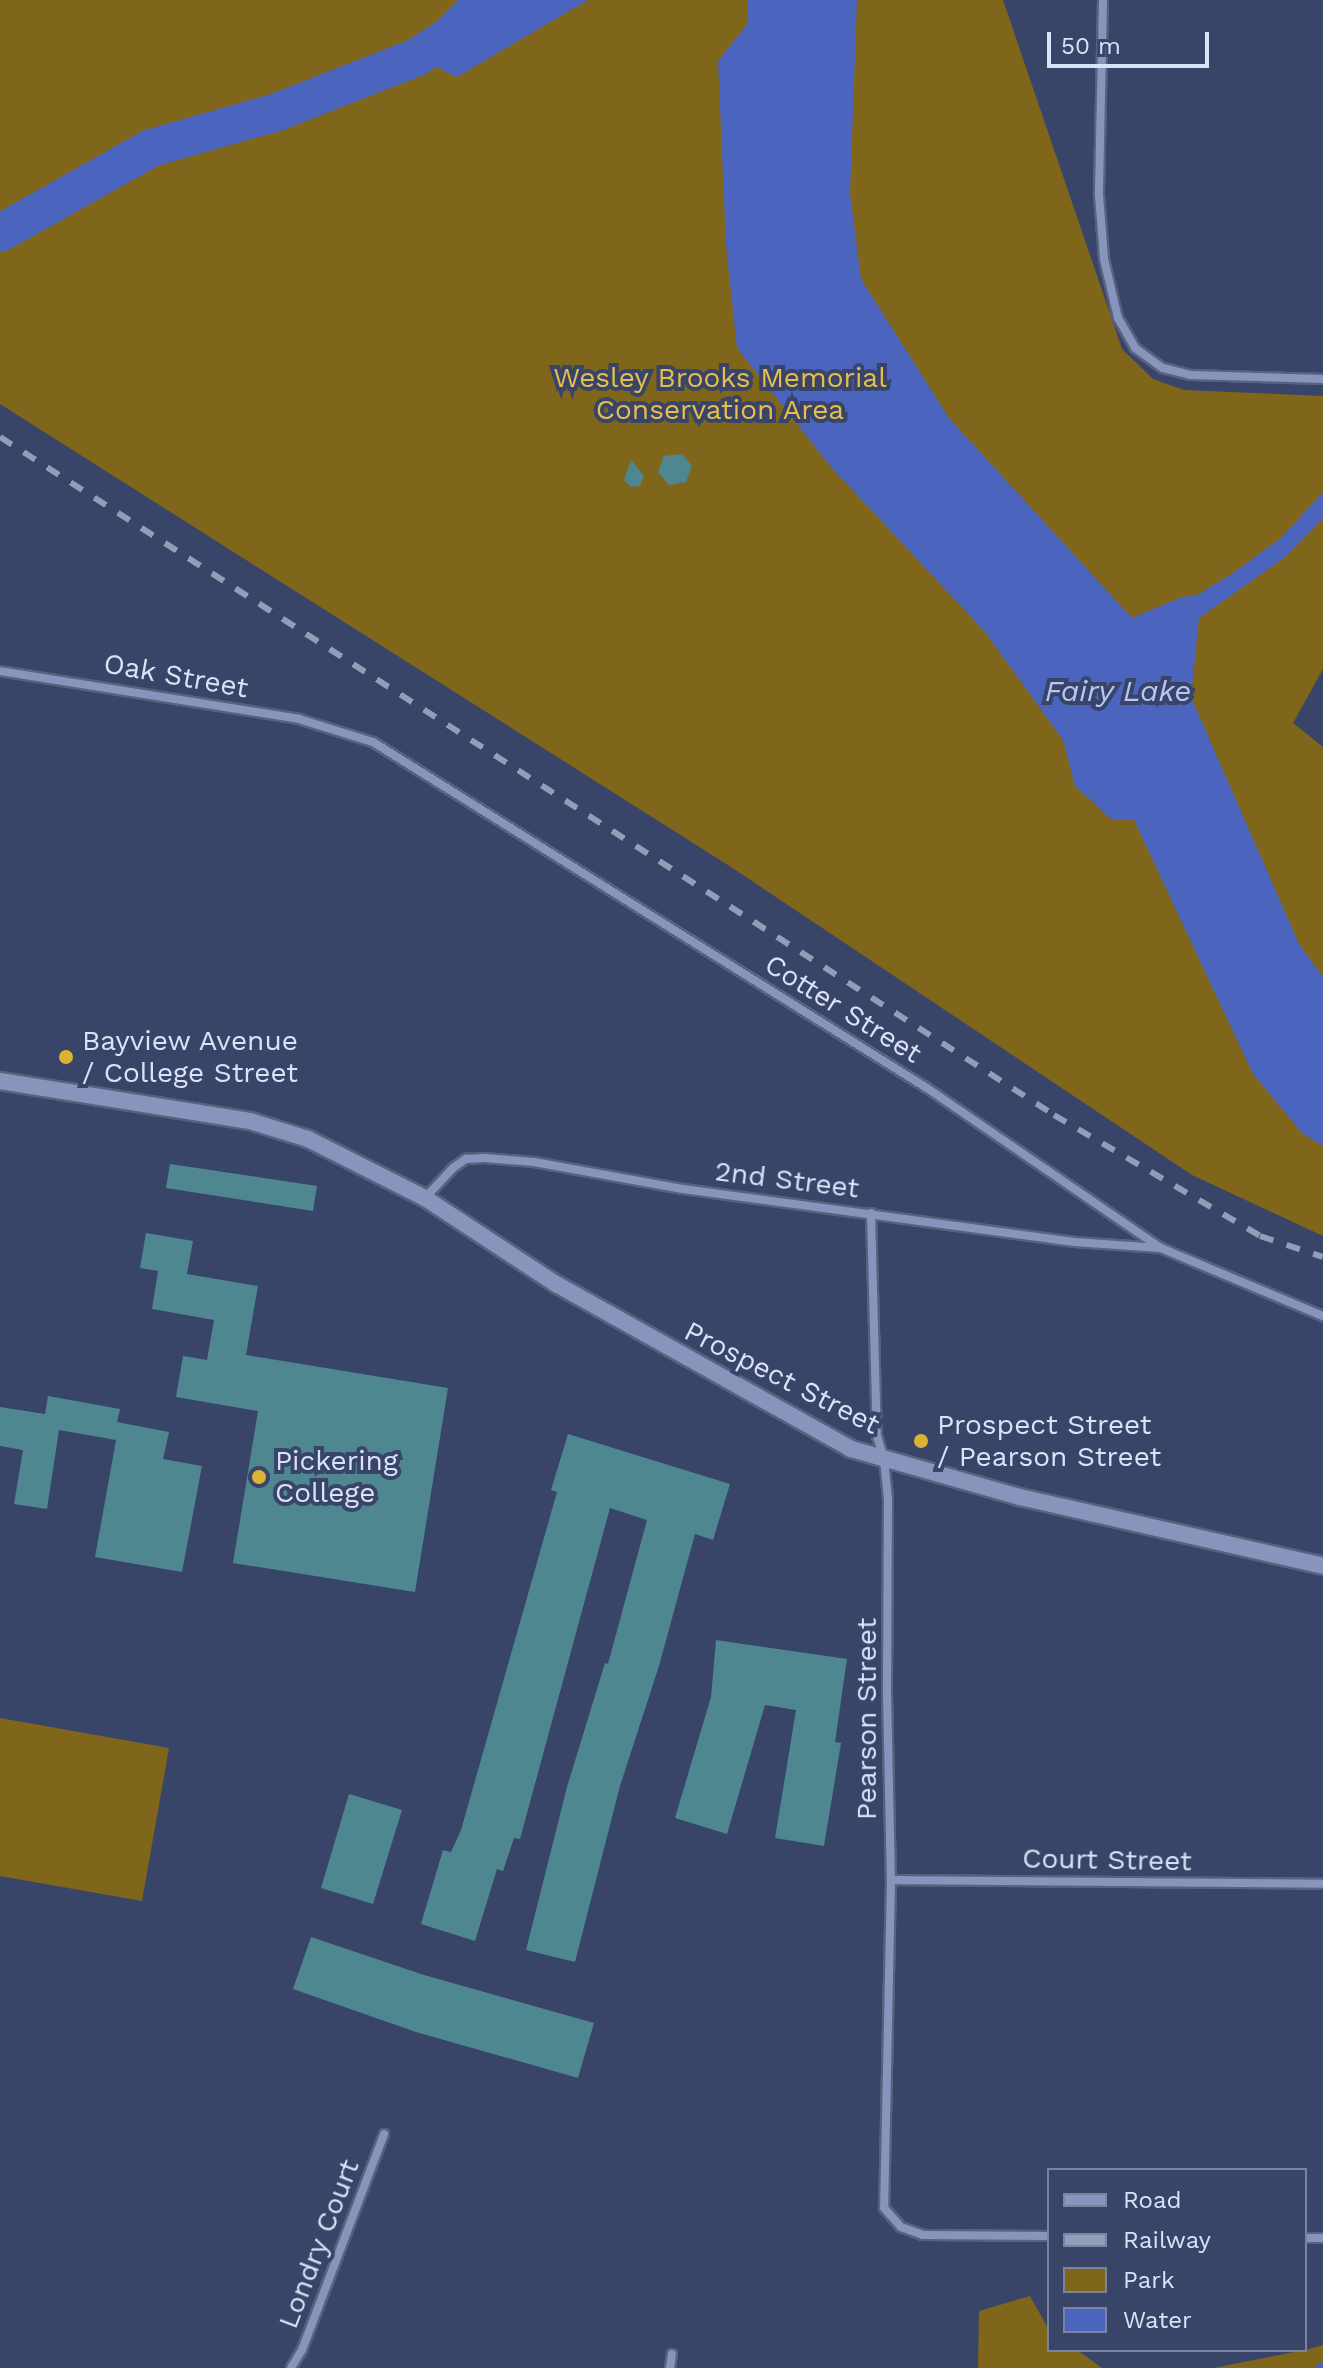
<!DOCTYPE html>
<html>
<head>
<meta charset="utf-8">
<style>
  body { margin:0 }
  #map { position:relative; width:1323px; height:2368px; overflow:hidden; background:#394568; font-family:"Work Sans",sans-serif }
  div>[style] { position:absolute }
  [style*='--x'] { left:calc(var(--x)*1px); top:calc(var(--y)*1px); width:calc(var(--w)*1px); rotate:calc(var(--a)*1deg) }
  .green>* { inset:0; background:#80661a }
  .water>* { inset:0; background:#4b64bd }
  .stream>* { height:6px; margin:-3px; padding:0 3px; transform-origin:3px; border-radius:3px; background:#4b64bd }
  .river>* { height:38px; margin:-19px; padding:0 19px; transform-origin:19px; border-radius:19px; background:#4b64bd }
  .building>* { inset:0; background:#4f8790 }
  .roads { filter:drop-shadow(2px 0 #58627f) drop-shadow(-2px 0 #58627f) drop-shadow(0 2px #58627f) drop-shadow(0 -2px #58627f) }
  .street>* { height:8px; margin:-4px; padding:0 4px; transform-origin:4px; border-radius:4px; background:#8795bd }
  .secondary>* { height:16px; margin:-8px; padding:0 8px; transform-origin:8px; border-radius:8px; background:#8795bd }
  .rail>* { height:6px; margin-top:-3px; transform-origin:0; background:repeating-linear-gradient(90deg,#939db8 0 14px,transparent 0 28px) }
  .dots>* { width:22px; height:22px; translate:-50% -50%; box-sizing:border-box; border:4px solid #394568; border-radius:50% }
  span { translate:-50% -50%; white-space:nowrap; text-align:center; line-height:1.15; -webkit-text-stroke:8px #394568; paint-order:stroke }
  .park-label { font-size:28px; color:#e7be4c }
  .street-label { font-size:28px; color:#dae2f7 }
  .poi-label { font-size:28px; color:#dae2f7 }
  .left { translate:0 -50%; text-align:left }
  .water-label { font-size:30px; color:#b6c7f6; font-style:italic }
  .legend { position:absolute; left:1047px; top:2168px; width:260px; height:184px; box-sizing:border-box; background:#394568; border:2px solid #7984a1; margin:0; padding:10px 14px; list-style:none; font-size:24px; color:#dae2f7 }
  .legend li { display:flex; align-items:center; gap:16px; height:40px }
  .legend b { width:40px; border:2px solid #7984a1 }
  .scale { position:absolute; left:1047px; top:32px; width:162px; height:36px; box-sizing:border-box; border:4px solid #dae2f7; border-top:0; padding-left:10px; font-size:24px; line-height:28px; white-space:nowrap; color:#dae2f7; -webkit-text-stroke:6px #394568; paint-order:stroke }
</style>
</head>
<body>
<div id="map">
  <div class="green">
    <i style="clip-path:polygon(0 0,1003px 0,1122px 349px,1153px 379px,1184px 390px,1323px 396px,1323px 669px,1293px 723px,1323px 747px,1323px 1236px,1192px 1175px,731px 867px,0 404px)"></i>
    <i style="clip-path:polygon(0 1718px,169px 1748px,142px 1901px,0 1876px)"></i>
    <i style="clip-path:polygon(1030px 2296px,1049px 2330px,1049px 2350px,1077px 2350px,1102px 2368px,978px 2368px,979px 2311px)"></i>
    <i style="clip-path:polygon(1323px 2345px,1323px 2368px,1213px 2368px,1305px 2350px)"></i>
  </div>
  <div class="water">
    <i style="clip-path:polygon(458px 0,588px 0,457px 77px,417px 57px,437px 21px)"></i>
    <i style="clip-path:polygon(747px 0,857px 0,850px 193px,861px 279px,949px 418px,1132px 618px,1182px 597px,1197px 595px,1233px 573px,1281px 538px,1323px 492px,1323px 518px,1284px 558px,1199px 618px,1191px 697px,1299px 944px,1323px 977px,1323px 1146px,1302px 1133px,1253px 1074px,1134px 820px,1111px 819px,1075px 786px,1063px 740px,985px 632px,830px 466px,737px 348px,726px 245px,718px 61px,748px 23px)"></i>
  </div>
  <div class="stream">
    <i style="--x:1318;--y:2368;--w:6;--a:-31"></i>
  </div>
  <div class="river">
    <i style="--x:0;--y:233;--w:173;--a:-29.4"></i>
    <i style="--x:151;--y:148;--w:131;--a:-15.9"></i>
    <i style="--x:277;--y:112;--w:150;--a:-21.4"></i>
    <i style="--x:417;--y:57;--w:103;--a:-33.5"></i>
  </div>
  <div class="building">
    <i style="clip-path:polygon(682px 454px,692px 466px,686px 482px,669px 485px,658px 472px,664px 456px)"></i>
    <i style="clip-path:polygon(631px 460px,644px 476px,640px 486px,631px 487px,624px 480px)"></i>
    <i style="clip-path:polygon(170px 1164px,317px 1186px,313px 1211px,166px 1188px)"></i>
    <i style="clip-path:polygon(146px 1233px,193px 1241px,187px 1274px,258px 1286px,246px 1355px,448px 1388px,415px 1592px,233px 1563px,258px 1411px,176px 1397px,183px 1356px,207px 1360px,214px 1320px,152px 1309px,158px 1271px,140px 1268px)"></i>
    <i style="clip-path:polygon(48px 1396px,120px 1409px,117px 1422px,169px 1432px,163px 1459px,202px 1466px,182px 1572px,95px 1557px,116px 1440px,59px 1430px,47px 1509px,14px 1504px,23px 1450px,0 1446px,0 1407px,45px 1414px)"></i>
    <i style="clip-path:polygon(568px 1434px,730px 1484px,713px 1540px,695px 1534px,659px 1666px,620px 1786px,575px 1962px,526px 1950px,567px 1787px,605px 1663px,608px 1664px,647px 1520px,610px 1508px,520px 1839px,514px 1838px,503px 1871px,497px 1869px,475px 1941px,421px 1924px,443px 1850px,451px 1852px,461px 1830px,557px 1492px,551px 1490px)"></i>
    <i style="clip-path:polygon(716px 1640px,847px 1659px,835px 1742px,841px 1743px,824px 1846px,775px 1838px,796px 1710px,765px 1705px,727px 1834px,675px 1818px,711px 1697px)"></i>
    <i style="clip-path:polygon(349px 1794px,402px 1810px,373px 1904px,321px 1888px)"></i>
    <i style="clip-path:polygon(311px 1937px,424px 1975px,594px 2023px,578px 2078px,416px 2032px,293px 1989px)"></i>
  </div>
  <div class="roads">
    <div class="street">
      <i style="--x:1103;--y:0;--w:195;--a:91.2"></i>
      <i style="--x:1099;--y:195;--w:64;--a:85.5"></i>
      <i style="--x:1104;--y:259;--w:61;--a:76.7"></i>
      <i style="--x:1118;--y:318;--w:34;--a:60"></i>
      <i style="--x:1135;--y:348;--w:34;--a:36"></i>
      <i style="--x:1163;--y:368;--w:29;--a:14"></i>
      <i style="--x:1191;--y:375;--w:132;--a:1.7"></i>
      <i style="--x:0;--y:671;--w:303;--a:9.1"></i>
      <i style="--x:299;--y:719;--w:77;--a:17.3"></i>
      <i style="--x:373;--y:742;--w:653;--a:31.99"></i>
      <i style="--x:927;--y:1088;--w:283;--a:34.4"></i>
      <i style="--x:1161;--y:1248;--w:176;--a:22.8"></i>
      <i style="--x:425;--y:1198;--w:41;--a:-47"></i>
      <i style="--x:453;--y:1168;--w:16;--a:-35"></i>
      <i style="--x:466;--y:1159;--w:18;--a:-3"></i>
      <i style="--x:484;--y:1158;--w:50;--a:4.6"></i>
      <i style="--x:534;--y:1162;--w:151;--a:10.3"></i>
      <i style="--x:683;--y:1189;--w:395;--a:7.7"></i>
      <i style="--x:1074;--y:1242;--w:86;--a:4"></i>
      <i style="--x:871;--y:1213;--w:223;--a:88.5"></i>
      <i style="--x:877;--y:1436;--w:24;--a:73"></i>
      <i style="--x:884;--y:1459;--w:40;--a:84.3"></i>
      <i style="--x:888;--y:1499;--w:194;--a:90.3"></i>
      <i style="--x:887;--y:1693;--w:187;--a:88.8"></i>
      <i style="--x:891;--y:1880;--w:328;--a:91.2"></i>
      <i style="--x:884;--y:2208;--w:25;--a:48"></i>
      <i style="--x:901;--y:2227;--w:23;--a:20"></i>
      <i style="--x:923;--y:2235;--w:126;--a:0.5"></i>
      <i style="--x:891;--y:1880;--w:432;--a:0.5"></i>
      <i style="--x:1305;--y:2238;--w:18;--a:0"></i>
      <i style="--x:291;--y:2368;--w:21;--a:-59"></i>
      <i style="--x:302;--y:2350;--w:231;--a:-69.2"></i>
      <i style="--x:670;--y:2368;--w:14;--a:-82"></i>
    </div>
    <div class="secondary">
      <i style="--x:0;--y:1081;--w:253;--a:9.1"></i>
      <i style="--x:250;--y:1121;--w:61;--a:17.2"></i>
      <i style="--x:308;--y:1139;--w:131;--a:26.8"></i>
      <i style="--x:425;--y:1198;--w:157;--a:33.3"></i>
      <i style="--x:556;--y:1284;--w:338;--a:29.2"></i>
      <i style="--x:851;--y:1449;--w:176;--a:15.9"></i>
      <i style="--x:1020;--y:1497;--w:311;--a:12.8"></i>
    </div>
  </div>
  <div class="rail">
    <i style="--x:0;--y:437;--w:1253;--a:32.75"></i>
    <i style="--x:1054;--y:1115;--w:239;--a:30.4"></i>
    <i style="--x:1260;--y:1236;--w:66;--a:18.4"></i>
  </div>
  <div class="dots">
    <i style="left:66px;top:1057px;background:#dcb233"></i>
    <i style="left:921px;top:1441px;background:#dcb233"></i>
    <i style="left:259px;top:1477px;background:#dcb233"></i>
  </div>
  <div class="park-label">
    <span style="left:720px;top:394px">Wesley Brooks Memorial<br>Conservation Area</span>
  </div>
  <div class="street-label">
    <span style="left:176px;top:676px;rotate:10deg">Oak Street</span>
    <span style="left:843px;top:1009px;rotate:32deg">Cotter Street</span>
    <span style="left:787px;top:1180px;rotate:7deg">2nd Street</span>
    <span style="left:782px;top:1378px;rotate:27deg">Prospect Street</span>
    <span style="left:867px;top:1719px;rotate:-90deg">Pearson Street</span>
    <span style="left:1107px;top:1860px;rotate:1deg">Court Street</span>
    <span style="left:319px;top:2244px;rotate:-69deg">Londry Court</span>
  </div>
  <div class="poi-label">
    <span class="left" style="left:82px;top:1057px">Bayview Avenue<br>/ College Street</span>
    <span class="left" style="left:937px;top:1441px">Prospect Street<br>/ Pearson Street</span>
    <span class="left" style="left:275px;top:1477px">Pickering<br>College</span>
  </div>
  <div class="water-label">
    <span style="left:1118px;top:691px">Fairy Lake</span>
  </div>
  <ul class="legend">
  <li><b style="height:10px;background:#8795bd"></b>Road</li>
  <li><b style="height:10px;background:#939db8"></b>Railway</li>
  <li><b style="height:22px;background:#80661a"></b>Park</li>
  <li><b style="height:22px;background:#4b64bd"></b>Water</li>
  </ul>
  <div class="scale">50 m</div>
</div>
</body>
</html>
